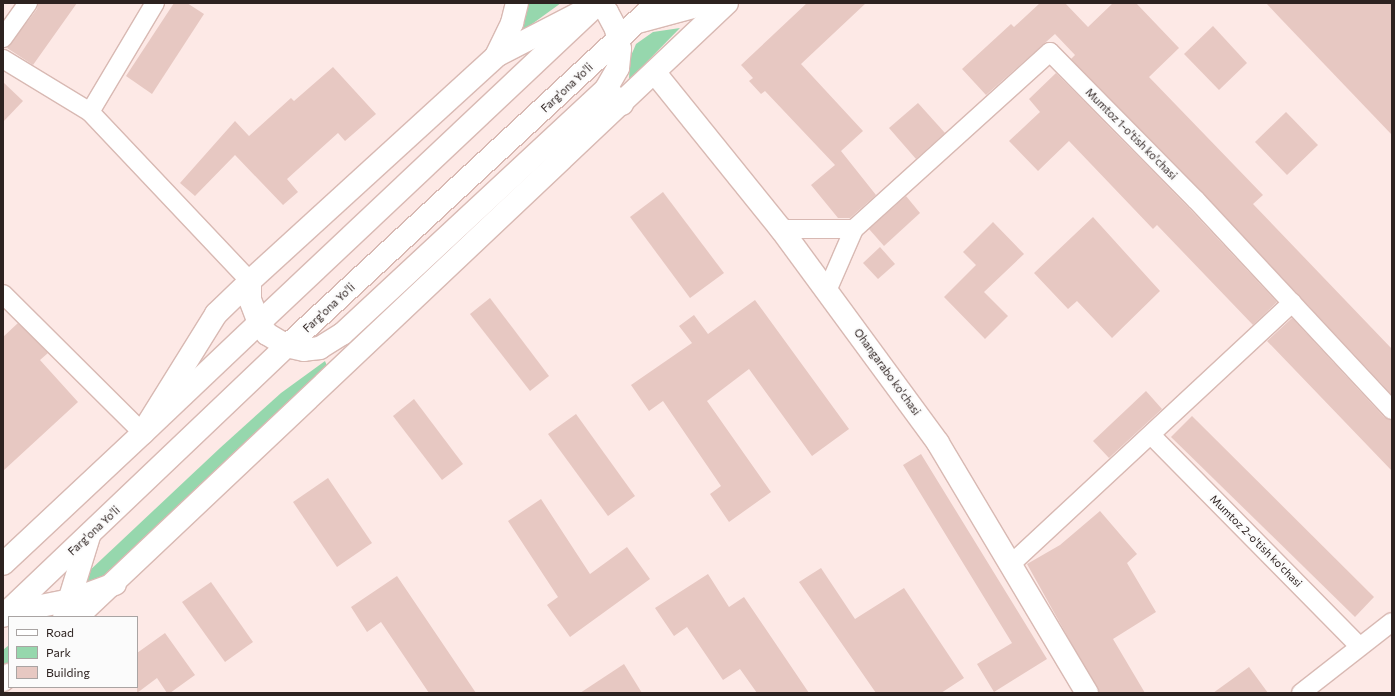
<!DOCTYPE html>
<html>
<head>
<meta charset="utf-8">
<style>
  body { margin:0 }
  #map { position:relative; width:1395px; height:696px; overflow:hidden; background:#fde9e6; font-family:Commissioner,sans-serif }
  div>[style] { position:absolute }
  [style*='--x'] { left:calc(var(--x)*1px); top:calc(var(--y)*1px); width:calc(var(--w)*1px); rotate:calc(var(--a)*1deg) }
  .green>* { inset:0; background:#96d7ad }
  .building>* { inset:0; background:#e7c8c2 }
  .roads { filter:drop-shadow(1px 0 #d8b9b3) drop-shadow(-1px 0 #d8b9b3) drop-shadow(0 1px #d8b9b3) drop-shadow(0 -1px #d8b9b3) }
  .minor>* { height:18px; margin:-9px; padding:0 9px; transform-origin:9px; border-radius:9px; background:#fff }
  .tertiary>* { height:22px; margin:-11px; padding:0 11px; transform-origin:11px; border-radius:11px; background:#fff }
  .primary>* { height:22px; margin:-11px; padding:0 11px; transform-origin:11px; border-radius:11px; background:#fff }
  span { translate:-50% -50%; white-space:nowrap; text-align:center; line-height:1.15; -webkit-text-stroke:4px #fbfbfb; paint-order:stroke }
  .street-label { font-size:11px; color:#2d2220 }
  .frame { position:absolute; inset:0; border:4px solid #2d2220; pointer-events:none }
  .legend { position:absolute; left:8px; top:616px; width:130px; height:72px; box-sizing:border-box; background:#fbfbfb; border:1px solid #a9a4a3; margin:0; padding:5px 7px; list-style:none; font-size:12px; color:#2d2220 }
  .legend li { display:flex; align-items:center; gap:8px; height:20px }
  .legend b { width:20px; border:1px solid #a9a4a3 }
</style>
</head>
<body>
<div id="map">
  <div class="green">
    <i style="clip-path:polygon(529px 3px,561px 3px,521px 32px,518px 29px)"></i>
    <i style="clip-path:polygon(680px 28px,629px 80px,630px 58px,636px 44px,653px 32px)"></i>
    <i style="clip-path:polygon(325px 361px,327px 366px,97px 582px,88px 582px,87px 573px,220px 448px,281px 393px)"></i>
    <i style="clip-path:polygon(9px 645px,9px 662px,3px 667px,3px 650px)"></i>
  </div>
  <div class="building">
    <i style="clip-path:polygon(38px 3px,77px 3px,33px 65px,7px 48px,37px 9px)"></i>
    <i style="clip-path:polygon(174px 3px,187px 3px,204px 14px,152px 94px,126px 76px)"></i>
    <i style="clip-path:polygon(807px 3px,866px 3px,801px 64px,863px 131px,841px 151px,876px 195px,850px 218px,838px 218px,811px 185px,835px 165px,765px 91px,761px 94px,749px 81px,753px 78px,741px 65px)"></i>
    <i style="clip-path:polygon(1040px 3px,1065px 3px,1088px 27px,1113px 3px,1136px 3px,1179px 48px,1149px 77px,1263px 195px,1253px 204px,1392px 349px,1392px 395px,1203px 193px,1071px 59px,1075px 55px,1055px 34px,986px 95px,962px 69px,1011px 24px,1014px 27px)"></i>
    <i style="clip-path:polygon(1266px 3px,1392px 3px,1392px 135px,1281px 19px)"></i>
    <i style="clip-path:polygon(1213px 26px,1247px 63px,1219px 90px,1184px 54px)"></i>
    <i style="clip-path:polygon(333px 67px,376px 114px,345px 141px,338px 133px,287px 179px,298px 192px,283px 205px,235px 155px,195px 196px,180px 183px,235px 121px,249px 136px,291px 98px,294px 101px)"></i>
    <i style="clip-path:polygon(1056px 73px,1188px 207px,1277px 302px,1253px 325px,1157px 225px,1153px 229px,1069px 141px,1038px 171px,1009px 141px,1040px 112px,1029px 99px)"></i>
    <i style="clip-path:polygon(3px 82px,23px 101px,3px 122px)"></i>
    <i style="clip-path:polygon(918px 103px,945px 133px,916px 159px,889px 128px)"></i>
    <i style="clip-path:polygon(1286px 112px,1318px 145px,1287px 175px,1255px 142px)"></i>
    <i style="clip-path:polygon(663px 192px,724px 273px,690px 298px,630px 217px)"></i>
    <i style="clip-path:polygon(906px 196px,920px 213px,884px 246px,869px 229px)"></i>
    <i style="clip-path:polygon(1093px 217px,1160px 291px,1112px 338px,1077px 301px,1068px 309px,1034px 273px)"></i>
    <i style="clip-path:polygon(993px 222px,1024px 254px,984px 292px,1008px 316px,985px 339px,944px 297px,976px 265px,963px 252px)"></i>
    <i style="clip-path:polygon(880px 247px,895px 264px,878px 279px,863px 263px)"></i>
    <i style="clip-path:polygon(490px 298px,549px 376px,530px 391px,470px 314px)"></i>
    <i style="clip-path:polygon(755px 300px,849px 429px,812px 456px,749px 369px,707px 401px,771px 492px,729px 522px,710px 494px,721px 486px,663px 401px,649px 411px,631px 385px,692px 343px,679px 326px,694px 315px,708px 334px)"></i>
    <i style="clip-path:polygon(1292px 318px,1384px 417px,1392px 420px,1392px 471px,1267px 341px)"></i>
    <i style="clip-path:polygon(18px 323px,48px 353px,40px 360px,78px 402px,3px 471px,3px 337px)"></i>
    <i style="clip-path:polygon(1146px 391px,1162px 409px,1109px 458px,1093px 441px)"></i>
    <i style="clip-path:polygon(414px 399px,463px 464px,442px 480px,393px 416px)"></i>
    <i style="clip-path:polygon(576px 414px,635px 496px,608px 516px,548px 434px)"></i>
    <i style="clip-path:polygon(1192px 416px,1374px 597px,1355px 617px,1171px 437px)"></i>
    <i style="clip-path:polygon(921px 454px,1047px 659px,994px 692px,977px 664px,1012px 643px,903px 465px)"></i>
    <i style="clip-path:polygon(328px 478px,372px 543px,337px 567px,293px 502px)"></i>
    <i style="clip-path:polygon(541px 499px,590px 574px,627px 547px,650px 579px,570px 637px,547px 605px,558px 597px,508px 521px)"></i>
    <i style="clip-path:polygon(1100px 511px,1137px 554px,1127px 563px,1156px 612px,1113px 639px,1145px 693px,1099px 693px,1027px 564px,1060px 545px)"></i>
    <i style="clip-path:polygon(821px 568px,855px 619px,904px 588px,964px 678px,941px 693px,876px 693px,799px 582px)"></i>
    <i style="clip-path:polygon(708px 574px,729px 607px,744px 597px,809px 693px,757px 693px,740px 669px,723px 680px,687px 627px,674px 636px,655px 608px)"></i>
    <i style="clip-path:polygon(397px 576px,476px 693px,429px 693px,381px 622px,367px 632px,351px 607px)"></i>
    <i style="clip-path:polygon(211px 582px,253px 642px,225px 662px,182px 602px)"></i>
    <i style="clip-path:polygon(165px 633px,195px 675px,170px 693px,167px 693px,157px 678px,137px 693px,137px 653px)"></i>
    <i style="clip-path:polygon(624px 664px,642px 693px,580px 693px)"></i>
    <i style="clip-path:polygon(1249px 667px,1268px 693px,1213px 693px)"></i>
  </div>
  <div class="roads">
    <div class="minor">
      <i style="--x:3;--y:38;--w:43;--a:-54.5"></i>
      <i style="--x:3;--y:59;--w:102;--a:31.3"></i>
      <i style="--x:90;--y:112;--w:233;--a:46.6"></i>
      <i style="--x:90;--y:112;--w:127;--a:-59.2"></i>
      <i style="--x:781;--y:229;--w:73;--a:0"></i>
      <i style="--x:854;--y:229;--w:264;--a:-42.1"></i>
      <i style="--x:1050;--y:52;--w:208;--a:45.4"></i>
      <i style="--x:1196;--y:200;--w:287;--a:47"></i>
      <i style="--x:827;--y:291;--w:68;--a:-66.5"></i>
      <i style="--x:3;--y:294;--w:197;--a:44.8"></i>
      <i style="--x:1152;--y:436;--w:295;--a:45.4"></i>
      <i style="--x:1011;--y:564;--w:384;--a:-42.9"></i>
      <i style="--x:1301;--y:693;--w:115;--a:-38"></i>
    </div>
    <div class="tertiary">
      <i style="--x:496;--y:56;--w:37;--a:-64"></i>
      <i style="--x:512;--y:23;--w:21;--a:-76"></i>
      <i style="--x:655;--y:73;--w:201;--a:51.1"></i>
      <i style="--x:781;--y:229;--w:265;--a:53.7"></i>
      <i style="--x:938;--y:443;--w:291;--a:59.2"></i>
      <i style="--x:147;--y:425;--w:131;--a:-58.1"></i>
      <i style="--x:216;--y:314;--w:47;--a:-44.1"></i>
      <i style="--x:250;--y:281;--w:333;--a:-42.4"></i>
      <i style="--x:496;--y:56;--w:107;--a:-27.3"></i>
      <i style="--x:77;--y:617;--w:894;--a:-43.37"></i>
      <i style="--x:3;--y:680;--w:8;--a:-40"></i>
    </div>
    <div class="primary">
      <i style="--x:638;--y:22;--w:73;--a:-15.2"></i>
      <i style="--x:606;--y:89;--w:22;--a:43"></i>
      <i style="--x:3;--y:564;--w:192;--a:-43.1"></i>
      <i style="--x:143;--y:433;--w:160;--a:-43.5"></i>
      <i style="--x:259;--y:323;--w:467;--a:-43.3"></i>
      <i style="--x:599;--y:3;--w:12;--a:48"></i>
      <i style="--x:607;--y:12;--w:19;--a:62"></i>
      <i style="--x:616;--y:29;--w:20;--a:79"></i>
      <i style="--x:620;--y:49;--w:19;--a:96"></i>
      <i style="--x:618;--y:68;--w:24;--a:120"></i>
      <i style="--x:606;--y:89;--w:360;--a:137.1"></i>
      <i style="--x:342;--y:334;--w:26;--a:148"></i>
      <i style="--x:320;--y:348;--w:16;--a:173"></i>
      <i style="--x:304;--y:350;--w:17;--a:-167"></i>
      <i style="--x:287;--y:346;--w:23;--a:-149"></i>
      <i style="--x:267;--y:334;--w:14;--a:-126"></i>
      <i style="--x:259;--y:323;--w:25;--a:-111"></i>
      <i style="--x:250;--y:300;--w:19;--a:-90"></i>
      <i style="--x:6;--y:613;--w:66;--a:-11.3"></i>
      <i style="--x:71;--y:600;--w:47;--a:-20"></i>
      <i style="--x:3;--y:616;--w:392;--a:-43.6"></i>
      <i style="--x:287;--y:346;--w:505;--a:-42.83"></i>
      <i style="--x:64;--y:617;--w:85;--a:-72.8"></i>
    </div>
  </div>
  <div class="street-label">
    <span style="left:567px;top:88px;rotate:-43deg">Farg'ona Yo'li</span>
    <span style="left:1131px;top:134px;rotate:45deg">Mumtoz 1-o'tish ko'chasi</span>
    <span style="left:329px;top:308px;rotate:-43deg">Farg'ona Yo'li</span>
    <span style="left:887px;top:372px;rotate:54deg">Ohangarabo ko'chasi</span>
    <span style="left:94px;top:531px;rotate:-43deg">Farg'ona Yo'li</span>
    <span style="left:1256px;top:541px;rotate:45deg">Mumtoz 2-o'tish ko'chasi</span>
  </div>
  <div class="frame"></div>
  <ul class="legend">
  <li><b style="height:5px;background:#fff"></b>Road</li>
  <li><b style="height:11px;background:#96d7ad"></b>Park</li>
  <li><b style="height:11px;background:#e7c8c2"></b>Building</li>
  </ul>
</div>
</body>
</html>
